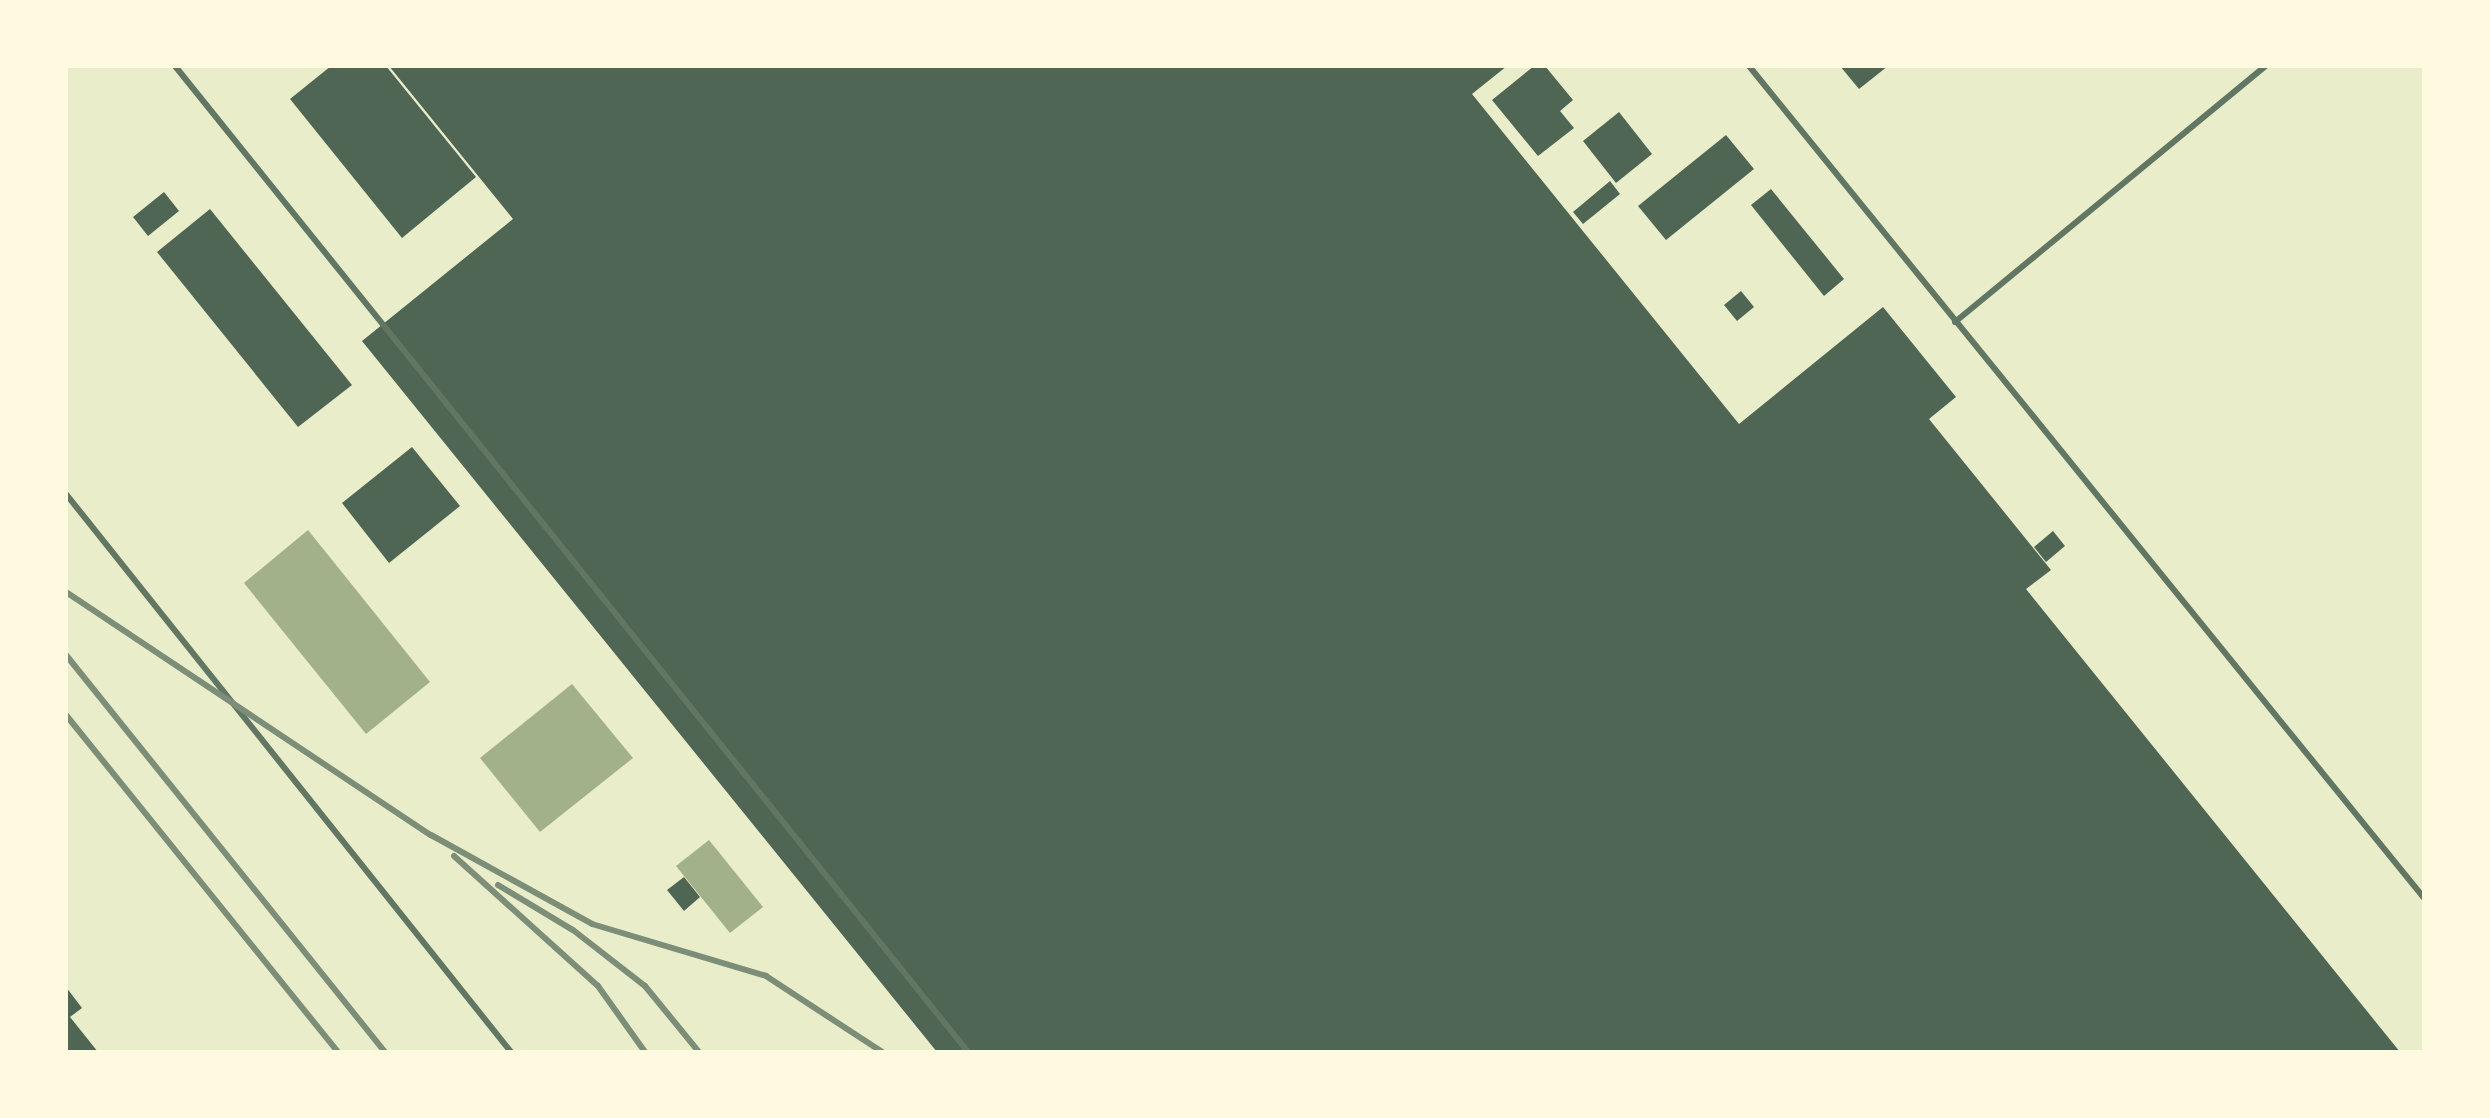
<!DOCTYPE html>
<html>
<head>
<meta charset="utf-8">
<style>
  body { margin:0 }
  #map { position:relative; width:2490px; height:1118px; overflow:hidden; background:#e9edc9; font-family:Poppins,sans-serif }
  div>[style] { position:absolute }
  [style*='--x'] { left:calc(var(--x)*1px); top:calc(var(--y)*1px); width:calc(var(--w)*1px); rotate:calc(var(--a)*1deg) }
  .water>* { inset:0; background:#a3b18a }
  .building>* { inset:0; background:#4f6655 }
  .service>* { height:6px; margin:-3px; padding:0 3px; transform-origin:3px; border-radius:3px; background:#617663 }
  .rail>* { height:6px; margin:-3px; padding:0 3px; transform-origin:3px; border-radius:3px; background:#7c8e77 }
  span { translate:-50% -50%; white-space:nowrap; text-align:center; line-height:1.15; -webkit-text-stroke:6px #fefae0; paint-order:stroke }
  .frame { position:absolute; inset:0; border:68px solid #fefae0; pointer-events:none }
</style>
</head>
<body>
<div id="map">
  <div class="water">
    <i style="clip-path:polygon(308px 530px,430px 682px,366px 734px,244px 583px)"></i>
    <i style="clip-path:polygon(572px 684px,633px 758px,540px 832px,480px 758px)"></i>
    <i style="clip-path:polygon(709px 840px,763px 907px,730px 933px,676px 866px)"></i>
  </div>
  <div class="building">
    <i style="clip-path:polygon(331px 66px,386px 66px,476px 177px,402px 238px,290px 99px)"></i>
    <i style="clip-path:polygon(389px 66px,1507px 66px,1472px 94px,1739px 424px,1883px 307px,1956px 397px,1929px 419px,2051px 570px,2026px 589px,2400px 1052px,937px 1052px,362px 341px,513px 219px)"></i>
    <i style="clip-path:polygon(1534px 66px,1545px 66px,1573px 100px,1560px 111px,1574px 128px,1538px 156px,1492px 100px)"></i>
    <i style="clip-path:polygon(1840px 66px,1888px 66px,1859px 89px)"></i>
    <i style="clip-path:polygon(1619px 112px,1652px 154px,1616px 183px,1583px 141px)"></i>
    <i style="clip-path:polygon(1726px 135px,1754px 169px,1666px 240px,1638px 206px)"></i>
    <i style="clip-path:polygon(1610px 181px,1620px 194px,1583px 224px,1573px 212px)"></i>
    <i style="clip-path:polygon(1771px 189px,1844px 279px,1824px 296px,1751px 205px)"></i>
    <i style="clip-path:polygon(164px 192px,179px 211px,148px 236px,133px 217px)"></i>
    <i style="clip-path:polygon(210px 209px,352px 385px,298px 427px,157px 252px)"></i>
    <i style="clip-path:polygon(1741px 291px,1754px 307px,1737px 321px,1724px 305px)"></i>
    <i style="clip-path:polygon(412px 447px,460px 506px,389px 563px,342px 503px)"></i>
    <i style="clip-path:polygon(2053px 531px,2065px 546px,2046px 562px,2034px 547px)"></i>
    <i style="clip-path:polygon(684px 877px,700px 897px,684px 911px,667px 890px)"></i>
    <i style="clip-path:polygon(66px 987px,82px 1008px,70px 1017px,98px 1052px,66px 1052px)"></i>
  </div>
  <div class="service">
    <i style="--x:175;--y:66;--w:1265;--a:51.19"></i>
    <i style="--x:1749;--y:66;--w:1071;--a:50.95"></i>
    <i style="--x:1955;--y:322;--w:403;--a:-39.5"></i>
    <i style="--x:66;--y:494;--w:714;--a:51.43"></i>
  </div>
  <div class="rail">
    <i style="--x:66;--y:592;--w:438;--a:33.7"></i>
    <i style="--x:431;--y:835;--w:184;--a:28.9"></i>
    <i style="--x:592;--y:924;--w:182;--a:16.6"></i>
    <i style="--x:766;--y:976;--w:139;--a:33.2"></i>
    <i style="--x:66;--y:655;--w:509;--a:51.22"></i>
    <i style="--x:66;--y:715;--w:433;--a:51.1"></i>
    <i style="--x:454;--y:856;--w:194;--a:42.1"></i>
    <i style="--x:598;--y:986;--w:81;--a:54.5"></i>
    <i style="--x:498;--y:885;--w:87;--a:31"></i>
    <i style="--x:573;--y:930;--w:91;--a:37.9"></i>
    <i style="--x:645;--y:986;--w:85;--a:50.7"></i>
  </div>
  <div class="frame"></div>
</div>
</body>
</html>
